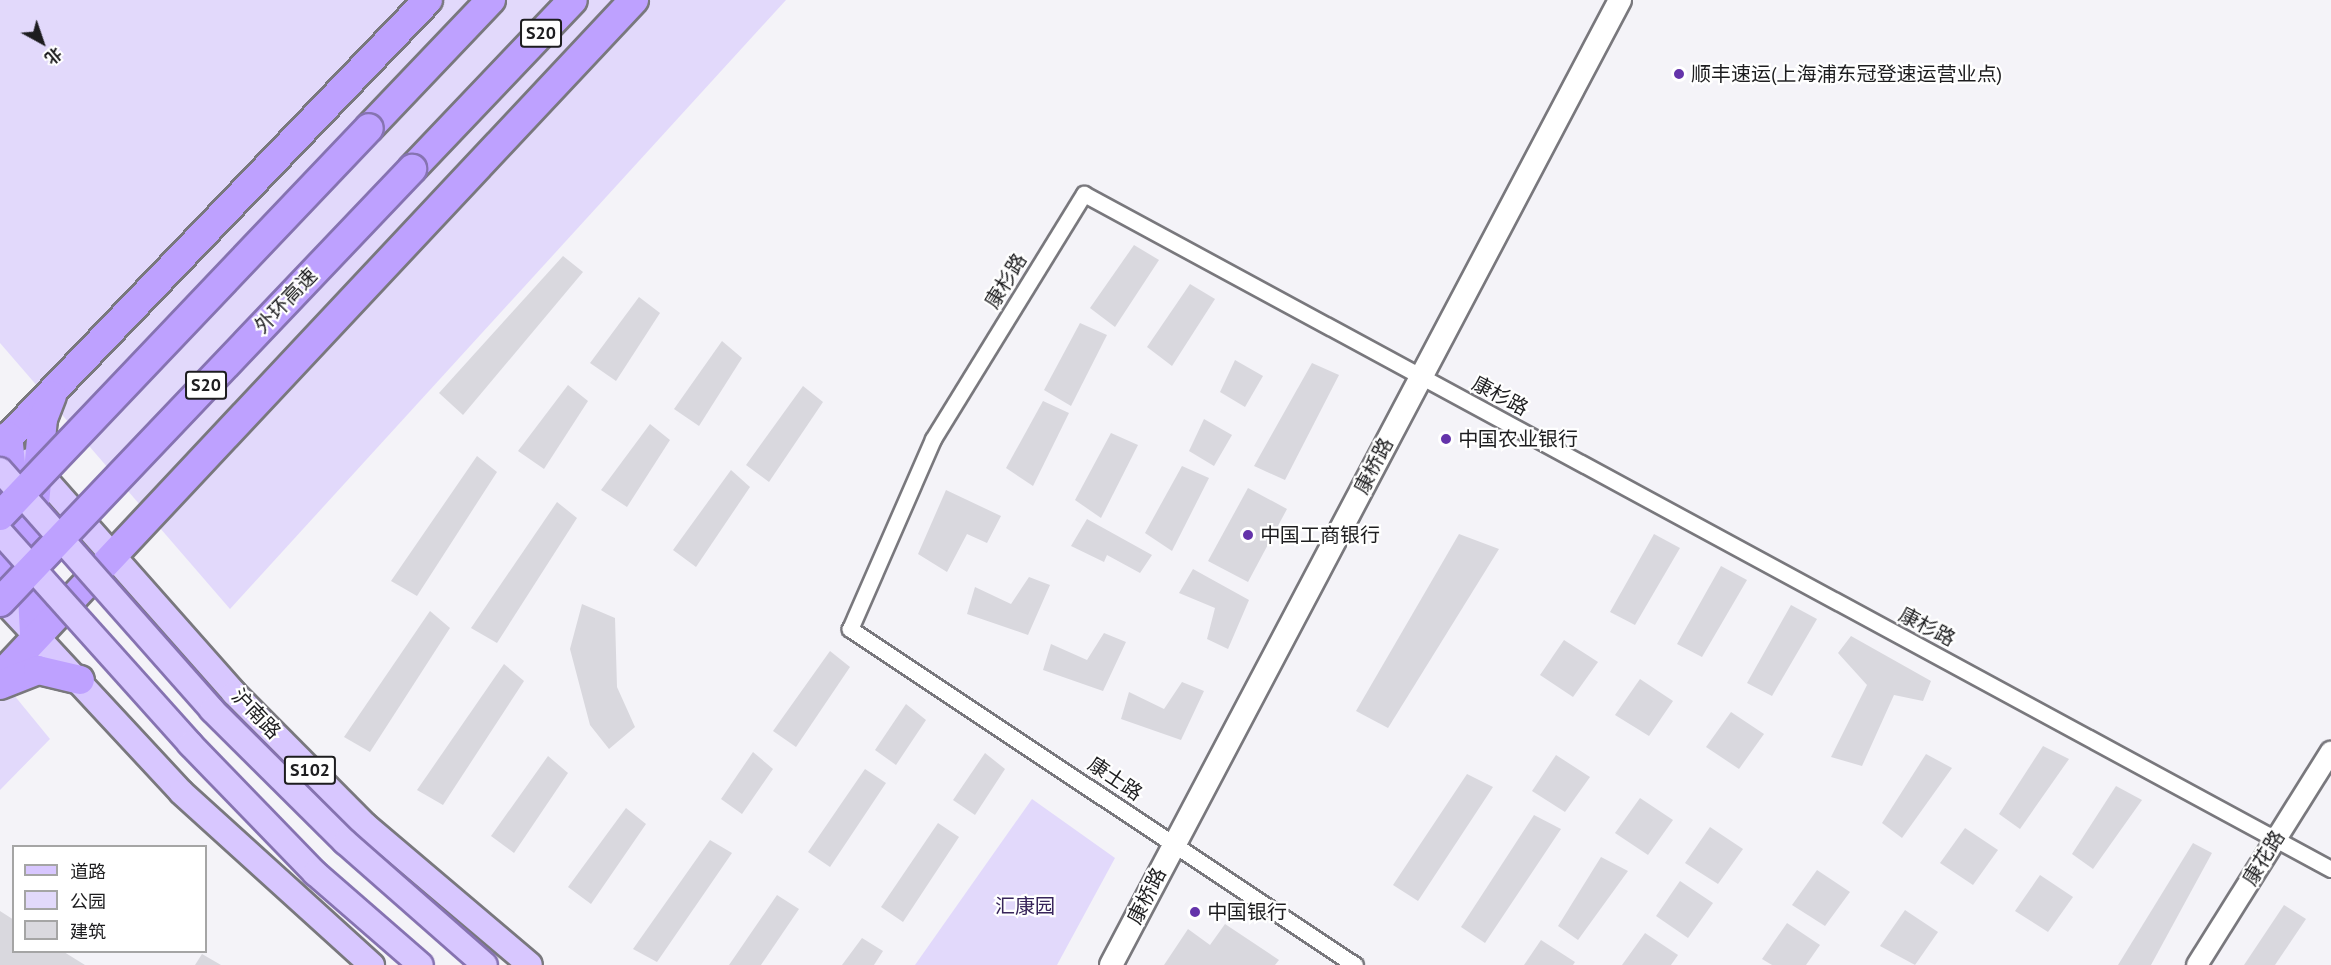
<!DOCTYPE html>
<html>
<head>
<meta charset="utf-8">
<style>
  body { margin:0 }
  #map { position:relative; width:2331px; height:965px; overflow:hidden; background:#f4f3f8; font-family:"PT Sans","Noto Sans SC",sans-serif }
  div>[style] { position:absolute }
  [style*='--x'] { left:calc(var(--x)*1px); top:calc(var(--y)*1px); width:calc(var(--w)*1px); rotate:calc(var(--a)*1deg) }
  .green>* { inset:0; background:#e2d9fb }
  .building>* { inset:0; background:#d9d8de }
  .roads { filter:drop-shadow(2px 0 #79787d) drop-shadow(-2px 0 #79787d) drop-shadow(0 2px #79787d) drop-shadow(0 -2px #79787d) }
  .minor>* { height:15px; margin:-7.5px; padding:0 7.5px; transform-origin:7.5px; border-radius:7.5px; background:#fff }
  .tertiary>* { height:20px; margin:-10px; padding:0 10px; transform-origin:10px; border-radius:10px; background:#fff }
  .secondary>* { height:22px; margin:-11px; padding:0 11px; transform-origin:11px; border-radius:11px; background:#fff }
  .primary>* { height:24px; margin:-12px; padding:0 12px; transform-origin:12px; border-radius:12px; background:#d8c7ff }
  .motorway>* { height:28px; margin:-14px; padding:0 14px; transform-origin:14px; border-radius:14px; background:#bea1ff }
  .bridges { filter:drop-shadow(2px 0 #8673b1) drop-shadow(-2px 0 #8673b1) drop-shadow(0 2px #8673b1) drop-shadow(0 -2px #8673b1) }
  .primary-bridge>* { height:24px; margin:-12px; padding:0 12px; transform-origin:12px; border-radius:12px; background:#d8c7ff }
  .motorway-bridge>* { height:28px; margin:-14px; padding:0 14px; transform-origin:14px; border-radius:14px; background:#bea1ff }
  .dots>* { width:16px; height:16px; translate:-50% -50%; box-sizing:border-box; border:3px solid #fff; border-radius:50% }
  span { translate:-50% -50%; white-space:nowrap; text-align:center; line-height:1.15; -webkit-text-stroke:4.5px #fff; paint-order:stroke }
  .shield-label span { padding:2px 4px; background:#fff; border:2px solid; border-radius:4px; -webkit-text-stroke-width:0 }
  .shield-label { font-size:18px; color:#1d1d1f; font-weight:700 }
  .poi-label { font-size:20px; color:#1d1d1f }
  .left { translate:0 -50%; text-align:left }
  .street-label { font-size:20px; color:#1d1d1f }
  .park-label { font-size:20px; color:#38255b }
  .legend { position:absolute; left:12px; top:845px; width:195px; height:108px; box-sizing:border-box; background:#fff; border:2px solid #a5a5a5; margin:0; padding:8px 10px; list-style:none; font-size:18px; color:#1d1d1f }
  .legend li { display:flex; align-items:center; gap:12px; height:30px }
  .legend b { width:30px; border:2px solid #a5a5a5 }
  .north { position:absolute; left:12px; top:12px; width:60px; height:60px; -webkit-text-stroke:4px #fff; paint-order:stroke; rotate:140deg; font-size:16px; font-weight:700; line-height:24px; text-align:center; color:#1d1d1f }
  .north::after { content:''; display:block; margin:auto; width:21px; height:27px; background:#1d1d1f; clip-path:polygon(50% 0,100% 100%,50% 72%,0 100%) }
</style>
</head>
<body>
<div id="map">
  <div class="green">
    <i style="clip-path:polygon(0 0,786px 0,230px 609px,0 343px)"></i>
    <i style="clip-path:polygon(0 678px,50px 739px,0 790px)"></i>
    <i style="clip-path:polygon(1032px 799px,1115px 858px,1057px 965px,915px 965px)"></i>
  </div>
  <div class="building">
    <i style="clip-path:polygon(1134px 245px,1159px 260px,1115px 327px,1090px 308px)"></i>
    <i style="clip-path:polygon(563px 256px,583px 272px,463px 415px,439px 393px)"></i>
    <i style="clip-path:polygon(1190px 284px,1215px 299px,1172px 366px,1147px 347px)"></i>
    <i style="clip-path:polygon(639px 297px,660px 313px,616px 381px,590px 363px)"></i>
    <i style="clip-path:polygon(1080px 323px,1107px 335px,1071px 406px,1044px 390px)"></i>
    <i style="clip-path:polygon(722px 341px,742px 358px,699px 426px,674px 409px)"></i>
    <i style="clip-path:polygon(1235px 360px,1263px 376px,1245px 407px,1220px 392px)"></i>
    <i style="clip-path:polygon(1312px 363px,1339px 375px,1285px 480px,1254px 466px)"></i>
    <i style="clip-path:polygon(568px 385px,588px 401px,544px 469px,518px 451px)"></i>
    <i style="clip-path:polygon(803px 386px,823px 402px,769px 482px,746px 465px)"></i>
    <i style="clip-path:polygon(1043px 401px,1069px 413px,1033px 486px,1006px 468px)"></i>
    <i style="clip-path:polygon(1204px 419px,1232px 435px,1214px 466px,1189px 451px)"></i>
    <i style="clip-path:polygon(650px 424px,670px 440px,627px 507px,601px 490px)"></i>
    <i style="clip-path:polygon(1111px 433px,1138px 445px,1101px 518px,1075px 500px)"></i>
    <i style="clip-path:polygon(477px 456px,497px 472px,417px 596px,391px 581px)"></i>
    <i style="clip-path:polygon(1182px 466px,1209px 478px,1172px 551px,1145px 533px)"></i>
    <i style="clip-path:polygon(731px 470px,750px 487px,696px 567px,673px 550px)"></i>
    <i style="clip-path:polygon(1248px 488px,1287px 509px,1248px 582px,1208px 561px)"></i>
    <i style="clip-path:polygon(946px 490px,1001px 516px,987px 543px,967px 534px,947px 572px,918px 554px)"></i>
    <i style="clip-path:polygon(557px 502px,577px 518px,497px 643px,471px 628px)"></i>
    <i style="clip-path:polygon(1087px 519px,1152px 555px,1140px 573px,1107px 555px,1104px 562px,1071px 546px)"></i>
    <i style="clip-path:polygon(1459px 534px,1499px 549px,1388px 728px,1356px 711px)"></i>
    <i style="clip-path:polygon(1654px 534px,1680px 548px,1635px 625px,1610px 612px)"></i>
    <i style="clip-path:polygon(1721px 566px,1747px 580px,1702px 657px,1677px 644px)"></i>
    <i style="clip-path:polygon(1193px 569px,1249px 600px,1228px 649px,1207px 639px,1215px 608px,1179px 593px)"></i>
    <i style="clip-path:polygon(1029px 577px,1050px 585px,1028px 635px,967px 614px,975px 587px,1011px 604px)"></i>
    <i style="clip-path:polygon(582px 604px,615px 618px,617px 687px,635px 727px,609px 749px,590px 725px,570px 649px)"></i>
    <i style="clip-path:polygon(1791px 605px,1817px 619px,1772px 696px,1747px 683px)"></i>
    <i style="clip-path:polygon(430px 611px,450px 628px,370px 752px,344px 737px)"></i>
    <i style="clip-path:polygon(1104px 633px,1126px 642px,1103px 691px,1043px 670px,1051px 644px,1087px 660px)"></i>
    <i style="clip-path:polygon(1851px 636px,1931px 681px,1923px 701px,1894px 695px,1862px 766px,1831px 757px,1867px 685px,1838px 653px)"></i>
    <i style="clip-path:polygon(1564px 640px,1598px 662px,1573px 697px,1540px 675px)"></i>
    <i style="clip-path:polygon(830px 651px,850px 667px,796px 747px,773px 731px)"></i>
    <i style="clip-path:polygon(504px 664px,524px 681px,443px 805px,417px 790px)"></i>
    <i style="clip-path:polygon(1640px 679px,1673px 701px,1649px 736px,1615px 715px)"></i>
    <i style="clip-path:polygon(1182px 682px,1204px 691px,1181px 740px,1121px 719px,1129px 692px,1164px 709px)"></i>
    <i style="clip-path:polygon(906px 704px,926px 720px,896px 765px,875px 750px)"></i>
    <i style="clip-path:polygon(1731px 712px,1764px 734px,1739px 769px,1706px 747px)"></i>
    <i style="clip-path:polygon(2043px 746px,2069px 759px,2020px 829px,1999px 814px)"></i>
    <i style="clip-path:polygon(753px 752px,773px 769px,742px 814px,721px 799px)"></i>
    <i style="clip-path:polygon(985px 753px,1005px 769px,975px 815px,953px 800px)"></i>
    <i style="clip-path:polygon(1926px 754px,1952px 768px,1902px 838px,1882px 823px)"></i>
    <i style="clip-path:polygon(1556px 755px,1590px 777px,1565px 812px,1532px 791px)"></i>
    <i style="clip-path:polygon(548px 756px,568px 773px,514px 853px,491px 836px)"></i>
    <i style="clip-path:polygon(865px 769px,886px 783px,830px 867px,808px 852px)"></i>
    <i style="clip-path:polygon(1467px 774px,1493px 787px,1418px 901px,1393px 885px)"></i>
    <i style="clip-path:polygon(2116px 786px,2142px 800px,2093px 869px,2072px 854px)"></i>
    <i style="clip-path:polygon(1640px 798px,1673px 820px,1648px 855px,1615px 833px)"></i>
    <i style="clip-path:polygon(626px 808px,646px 824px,591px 904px,568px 887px)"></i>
    <i style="clip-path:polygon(1534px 815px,1561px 829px,1485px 943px,1461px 927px)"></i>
    <i style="clip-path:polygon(938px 823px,959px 837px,903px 922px,881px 907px)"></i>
    <i style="clip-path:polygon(1710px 827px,1743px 849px,1718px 884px,1685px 863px)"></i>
    <i style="clip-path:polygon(1965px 828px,1998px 850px,1973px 885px,1940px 863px)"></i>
    <i style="clip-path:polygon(710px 840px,732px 853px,657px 962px,633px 949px)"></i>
    <i style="clip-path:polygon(2193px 843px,2212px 853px,2151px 965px,2118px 965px)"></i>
    <i style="clip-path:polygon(1601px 857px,1628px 871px,1578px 940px,1558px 926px)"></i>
    <i style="clip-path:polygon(1817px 870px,1850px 892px,1825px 926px,1792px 905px)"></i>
    <i style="clip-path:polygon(2040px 875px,2073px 897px,2048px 932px,2015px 911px)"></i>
    <i style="clip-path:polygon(1680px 881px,1713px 903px,1688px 938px,1656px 916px)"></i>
    <i style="clip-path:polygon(777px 895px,799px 909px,761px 965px,729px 965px)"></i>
    <i style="clip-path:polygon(2284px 905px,2306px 919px,2275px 965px,2244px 965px)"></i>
    <i style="clip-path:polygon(1905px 910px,1938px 932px,1915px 965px,1880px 946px)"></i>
    <i style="clip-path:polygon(0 911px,14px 920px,14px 952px,64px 952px,85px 965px,0 965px)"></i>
    <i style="clip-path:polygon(1787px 923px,1820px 945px,1806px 965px,1772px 965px,1762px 959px)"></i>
    <i style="clip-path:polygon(1225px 924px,1279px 960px,1275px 965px,1164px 965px,1188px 929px,1210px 945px)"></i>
    <i style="clip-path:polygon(1645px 933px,1678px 955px,1671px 965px,1622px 965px)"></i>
    <i style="clip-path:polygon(862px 938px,883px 951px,874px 965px,842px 965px)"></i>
    <i style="clip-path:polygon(1541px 940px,1575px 962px,1573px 965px,1524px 965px)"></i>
    <i style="clip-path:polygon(202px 954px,221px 965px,195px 965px)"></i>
  </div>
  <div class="roads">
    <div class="minor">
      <i style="--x:1355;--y:965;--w:607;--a:-146.36"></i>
      <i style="--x:850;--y:629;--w:207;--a:-66.4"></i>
      <i style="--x:933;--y:439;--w:288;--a:-58.4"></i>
      <i style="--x:1084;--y:194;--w:1418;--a:28.43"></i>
    </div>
    <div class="tertiary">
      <i style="--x:2197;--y:965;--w:252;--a:-57.9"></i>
    </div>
    <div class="secondary">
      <i style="--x:1111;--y:965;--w:1091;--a:-62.19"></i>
    </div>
    <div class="primary">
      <i style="--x:29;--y:461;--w:310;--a:48.5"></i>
      <i style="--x:234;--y:693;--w:186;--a:45.2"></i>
      <i style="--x:365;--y:825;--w:216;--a:40.3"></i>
      <i style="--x:0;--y:597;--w:266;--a:47.1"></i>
      <i style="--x:181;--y:792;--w:258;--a:42.2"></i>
    </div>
    <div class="motorway">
      <i style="--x:369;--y:128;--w:177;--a:-46.4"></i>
      <i style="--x:412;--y:169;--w:233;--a:-46.4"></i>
      <i style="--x:0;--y:446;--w:618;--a:-46.18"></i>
      <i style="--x:0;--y:571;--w:99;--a:-83"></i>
      <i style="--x:12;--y:473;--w:37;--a:-96"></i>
      <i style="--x:34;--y:634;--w:78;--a:-92.9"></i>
      <i style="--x:30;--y:556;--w:138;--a:-84.6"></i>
      <i style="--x:43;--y:419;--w:25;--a:-69"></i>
      <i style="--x:0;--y:676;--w:927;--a:-46.84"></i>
      <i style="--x:0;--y:685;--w:41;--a:-21.5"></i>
      <i style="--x:38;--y:670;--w:43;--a:13.4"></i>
    </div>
  </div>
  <div class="bridges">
    <div class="primary-bridge">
      <i style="--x:0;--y:470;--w:320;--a:48.5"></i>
      <i style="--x:212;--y:710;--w:187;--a:44.8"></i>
      <i style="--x:345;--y:842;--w:186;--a:41.3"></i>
      <i style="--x:0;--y:532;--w:285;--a:48.1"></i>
      <i style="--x:190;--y:744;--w:180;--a:45.9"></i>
      <i style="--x:315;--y:873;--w:140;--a:41"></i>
    </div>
    <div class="motorway-bridge">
      <i style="--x:0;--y:516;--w:535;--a:-46.44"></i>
      <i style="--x:0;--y:602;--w:598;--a:-46.42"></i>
    </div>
  </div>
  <div class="dots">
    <i style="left:1679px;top:74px;background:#6433aa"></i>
    <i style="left:1446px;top:439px;background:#6433aa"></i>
    <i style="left:1248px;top:535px;background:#6433aa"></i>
    <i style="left:1195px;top:912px;background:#6433aa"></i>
  </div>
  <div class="shield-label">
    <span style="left:541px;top:33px">S20</span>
    <span style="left:206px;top:385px">S20</span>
    <span style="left:310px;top:770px">S102</span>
  </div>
  <div class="poi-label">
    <span class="left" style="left:1691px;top:74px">顺丰速运(上海浦东冠登速运营业点)</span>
    <span class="left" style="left:1458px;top:439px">中国农业银行</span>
    <span class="left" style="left:1260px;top:535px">中国工商银行</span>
    <span class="left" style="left:1207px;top:912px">中国银行</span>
  </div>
  <div class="street-label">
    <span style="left:1006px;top:281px;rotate:-58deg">康杉路</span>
    <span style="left:286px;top:301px;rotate:-46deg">外环高速</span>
    <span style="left:1500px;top:396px;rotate:28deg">康杉路</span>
    <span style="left:1374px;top:466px;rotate:-62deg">康桥路</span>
    <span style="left:1927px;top:627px;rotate:28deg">康杉路</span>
    <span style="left:256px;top:714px;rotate:46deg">沪南路</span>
    <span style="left:1115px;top:779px;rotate:34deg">康士路</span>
    <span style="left:2264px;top:858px;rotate:-58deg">康花路</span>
    <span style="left:1147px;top:896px;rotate:-63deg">康桥路</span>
  </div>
  <div class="park-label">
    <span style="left:1025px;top:906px">汇康园</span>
  </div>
  <ul class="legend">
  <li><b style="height:8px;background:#d8c7ff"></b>道路</li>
  <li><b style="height:16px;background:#e2d9fb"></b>公园</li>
  <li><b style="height:16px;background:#d9d8de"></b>建筑</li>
  </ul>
  <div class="north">北</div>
</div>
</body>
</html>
